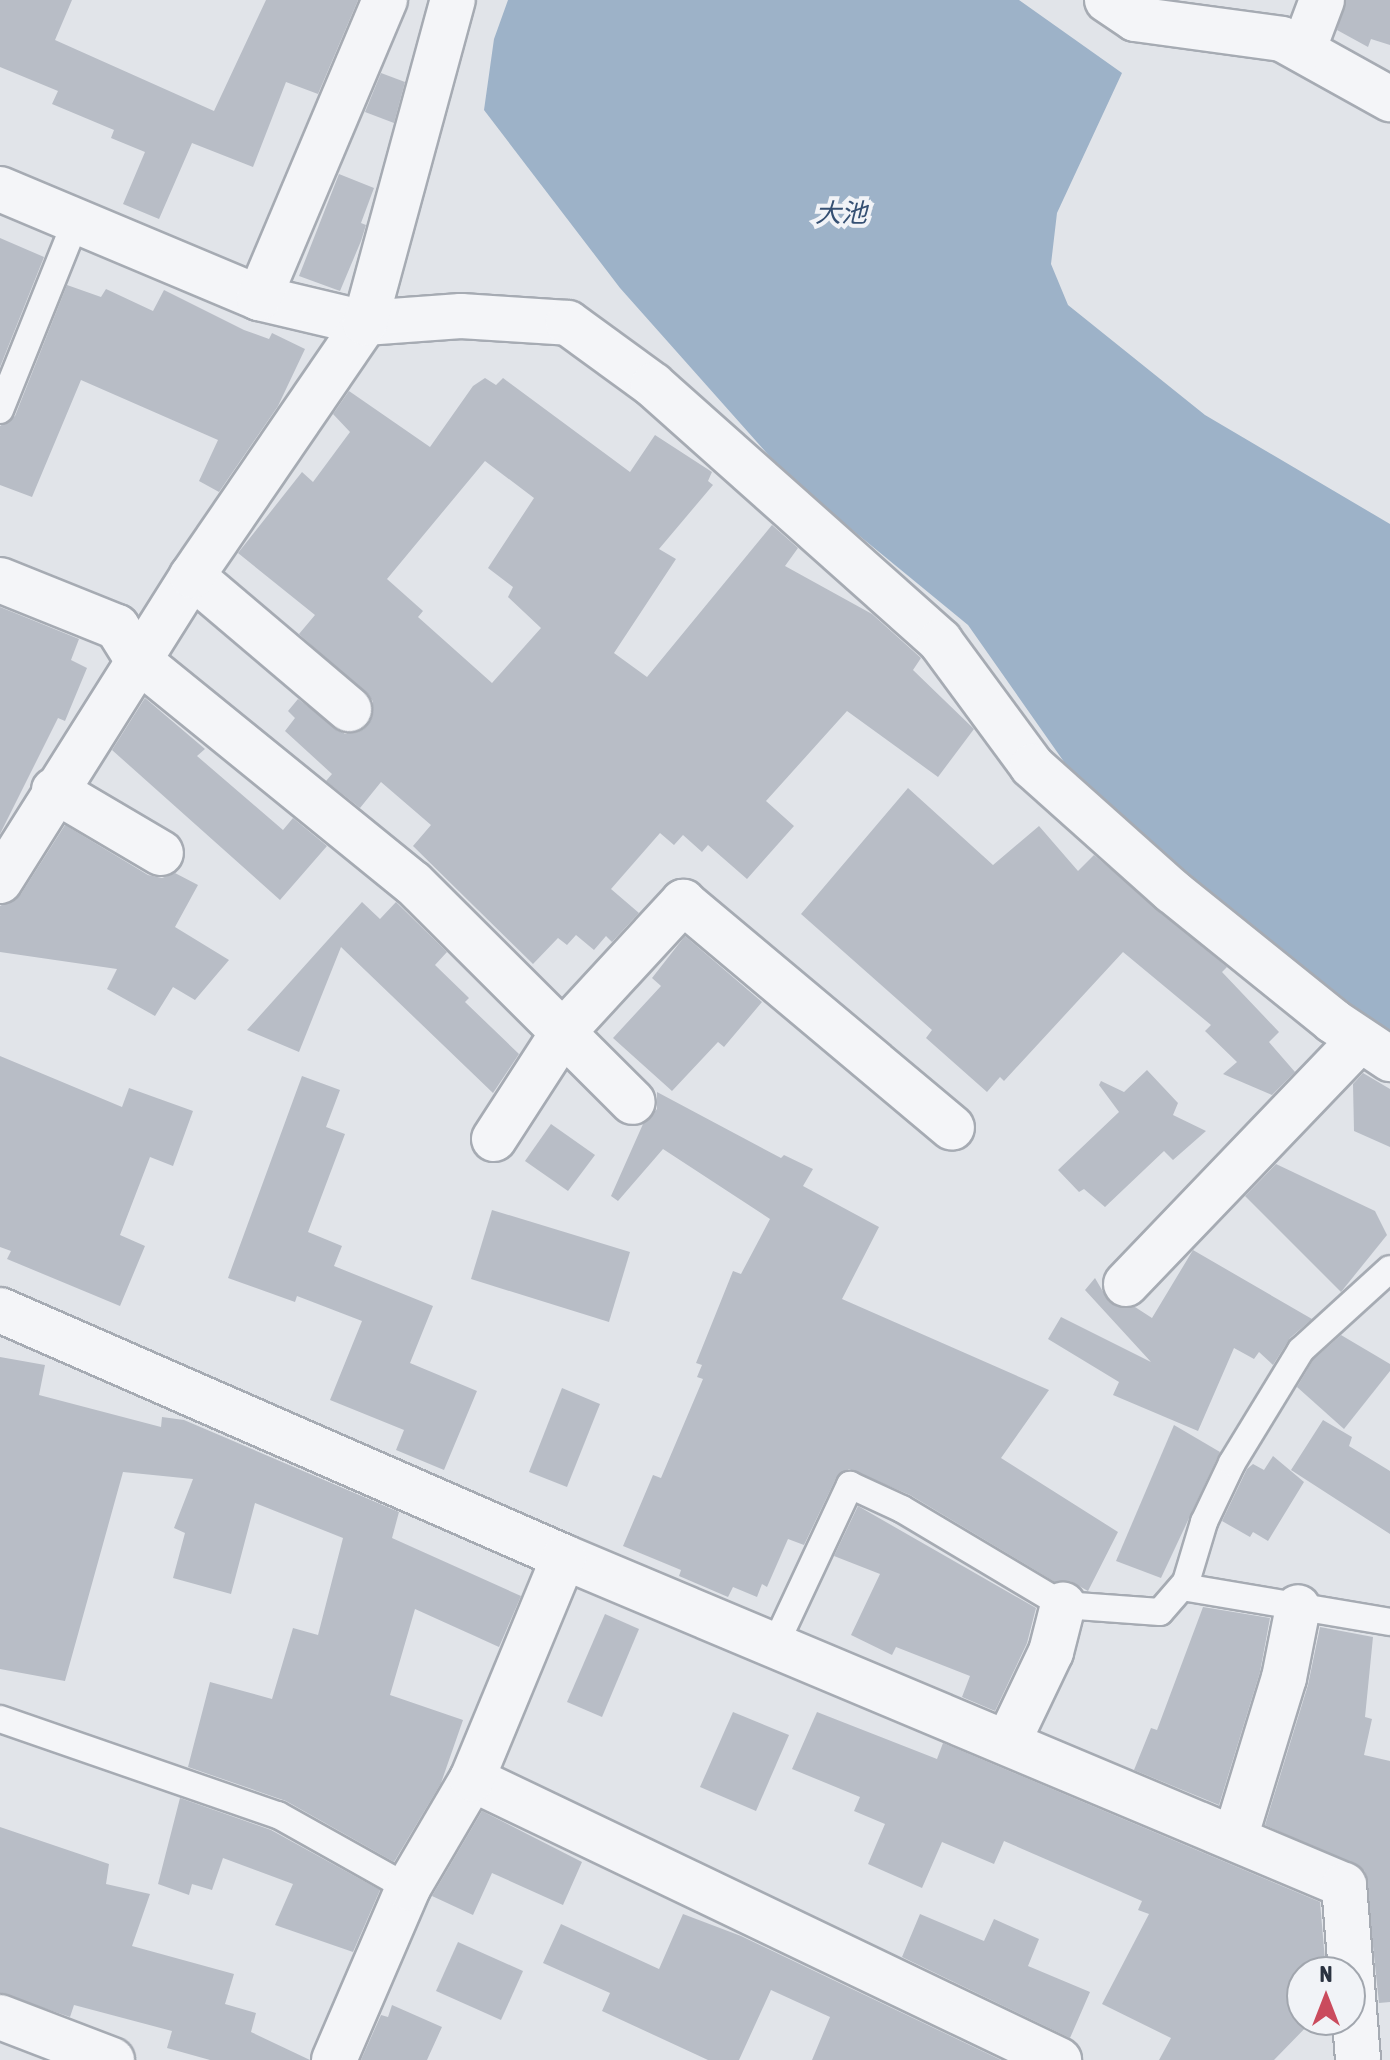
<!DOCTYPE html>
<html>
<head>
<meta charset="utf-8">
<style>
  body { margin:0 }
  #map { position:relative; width:1390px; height:2060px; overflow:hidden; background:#e1e4e9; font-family:"Asap Condensed","Noto Sans JP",sans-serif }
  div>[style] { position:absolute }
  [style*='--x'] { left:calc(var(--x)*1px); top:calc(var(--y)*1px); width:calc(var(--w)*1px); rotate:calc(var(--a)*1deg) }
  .water>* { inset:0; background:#9db2c8 }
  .building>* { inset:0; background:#b8bdc6 }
  .roads { filter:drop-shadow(2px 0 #a6abb3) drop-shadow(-2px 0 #a6abb3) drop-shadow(0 2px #a6abb3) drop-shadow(0 -2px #a6abb3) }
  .lane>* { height:26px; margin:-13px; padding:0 13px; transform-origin:13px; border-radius:13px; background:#f4f5f8 }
  .street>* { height:44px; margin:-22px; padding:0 22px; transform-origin:22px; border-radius:22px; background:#f4f5f8 }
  span { translate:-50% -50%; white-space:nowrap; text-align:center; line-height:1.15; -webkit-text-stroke:8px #f1f3f7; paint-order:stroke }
  .water-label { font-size:26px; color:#355073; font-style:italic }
  .north { position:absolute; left:1286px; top:1956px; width:80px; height:80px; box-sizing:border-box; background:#f1f3f7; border:2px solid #a1a6ae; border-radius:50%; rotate:0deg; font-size:22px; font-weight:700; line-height:32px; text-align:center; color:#2a3240 }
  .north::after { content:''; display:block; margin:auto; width:28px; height:36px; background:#ca4b5d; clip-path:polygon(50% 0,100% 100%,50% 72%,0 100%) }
</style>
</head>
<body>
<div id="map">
  <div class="water">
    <i style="clip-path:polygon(508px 0,1019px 0,1122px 73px,1057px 213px,1051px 264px,1068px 305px,1205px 415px,1390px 524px,1390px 1033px,1376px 1037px,1102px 816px,968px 625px,789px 478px,620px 288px,484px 110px,494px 39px)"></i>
  </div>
  <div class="building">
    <i style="clip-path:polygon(0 0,72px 0,55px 40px,214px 111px,266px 0,358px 0,318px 94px,286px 82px,253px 167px,192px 143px,159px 219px,123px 204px,145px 152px,111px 138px,114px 130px,52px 104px,58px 91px,0 67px)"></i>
    <i style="clip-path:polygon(1346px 0,1390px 0,1390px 45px,1371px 39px,1368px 47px,1337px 30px)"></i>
    <i style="clip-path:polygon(381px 73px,405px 82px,394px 123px,365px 112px)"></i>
    <i style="clip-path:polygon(339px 174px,374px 188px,361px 223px,366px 225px,361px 241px,340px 291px,299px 276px)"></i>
    <i style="clip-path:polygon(0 238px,44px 257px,0 367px)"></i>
    <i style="clip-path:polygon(67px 285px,101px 297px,106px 289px,153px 311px,164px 290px,244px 330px,269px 339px,272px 333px,305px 349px,278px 406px,219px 492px,199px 481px,218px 440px,81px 380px,32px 497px,0 485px,0 426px,15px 416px)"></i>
    <i style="clip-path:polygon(evenodd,485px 378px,496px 385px,503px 378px,630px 472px,655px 435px,712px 472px,708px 481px,713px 485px,659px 549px,676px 559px,614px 653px,647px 677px,772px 525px,798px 548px,785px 566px,872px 614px,921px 658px,913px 670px,974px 729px,938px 777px,847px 711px,766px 801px,794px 826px,747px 879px,708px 845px,702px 852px,683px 835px,674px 845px,660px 833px,611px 889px,639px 913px,612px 942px,606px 936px,594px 950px,576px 935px,567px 945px,558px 938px,533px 964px,413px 846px,431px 825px,381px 782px,360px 808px,326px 781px,332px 774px,285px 731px,295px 718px,288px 711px,298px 699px,345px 734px,368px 724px,373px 701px,299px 634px,315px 615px,238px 553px,302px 472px,313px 482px,350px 432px,333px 414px,349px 391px,430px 447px,473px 386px,485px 378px,485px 461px,534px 498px,488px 568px,513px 587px,508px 597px,541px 628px,492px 683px,418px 617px,423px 611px,387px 579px,485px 461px)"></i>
    <i style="clip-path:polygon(0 607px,79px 639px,71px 660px,87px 668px,65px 721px,58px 718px,0 834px)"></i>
    <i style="clip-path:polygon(145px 698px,205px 749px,197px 756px,283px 830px,293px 818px,327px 846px,280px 900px,112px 750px)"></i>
    <i style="clip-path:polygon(908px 788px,993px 865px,1039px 826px,1078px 871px,1094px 855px,1227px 967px,1222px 972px,1279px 1032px,1269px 1042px,1295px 1072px,1272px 1095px,1223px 1074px,1237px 1062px,1205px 1031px,1211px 1025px,1123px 952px,1004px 1081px,1000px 1077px,987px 1092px,926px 1038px,932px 1030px,801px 914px)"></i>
    <i style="clip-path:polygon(65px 825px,148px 875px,162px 878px,175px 873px,198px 885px,175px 927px,229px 960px,195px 1000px,173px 987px,155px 1016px,107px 989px,117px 969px,0 952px,0 906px,21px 894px)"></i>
    <i style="clip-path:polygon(362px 902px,380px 919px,396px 902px,447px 952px,435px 965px,469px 998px,465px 1002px,519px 1054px,493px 1093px,341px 947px,299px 1052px,247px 1030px)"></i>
    <i style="clip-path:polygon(685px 936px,762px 1002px,724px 1047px,718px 1042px,672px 1091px,613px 1038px,661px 986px,652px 978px)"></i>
    <i style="clip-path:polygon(0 1056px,122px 1107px,129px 1088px,193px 1111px,173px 1166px,150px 1157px,120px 1235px,145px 1246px,120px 1306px,7px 1259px,11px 1251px,0 1247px)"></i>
    <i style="clip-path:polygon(1147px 1070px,1178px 1103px,1173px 1115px,1206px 1131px,1173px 1160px,1164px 1151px,1105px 1207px,1084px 1189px,1079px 1192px,1058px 1170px,1119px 1112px,1099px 1085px,1101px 1081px,1124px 1092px)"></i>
    <i style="clip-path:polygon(1363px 1073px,1390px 1089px,1390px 1147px,1354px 1131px,1353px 1084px)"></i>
    <i style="clip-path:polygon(302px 1076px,340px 1090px,326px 1127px,345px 1134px,308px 1232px,342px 1246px,334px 1266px,433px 1306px,410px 1363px,477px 1391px,444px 1470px,396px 1450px,404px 1430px,330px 1400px,362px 1321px,297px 1296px,295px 1302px,228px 1278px)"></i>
    <i style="clip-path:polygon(657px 1092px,781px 1158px,784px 1155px,813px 1169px,803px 1186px,879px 1227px,842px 1299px,1049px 1390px,1001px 1458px,1118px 1532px,1088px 1591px,1070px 1581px,1055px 1582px,910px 1495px,849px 1469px,836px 1478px,804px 1545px,788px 1539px,767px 1587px,762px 1584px,757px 1597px,733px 1587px,728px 1597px,679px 1576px,681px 1570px,623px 1546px,653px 1475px,661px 1478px,703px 1379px,697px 1377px,702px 1365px,696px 1363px,733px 1271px,741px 1274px,770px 1219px,663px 1149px,618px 1201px,611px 1196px,643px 1124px,657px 1109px)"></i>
    <i style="clip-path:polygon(551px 1124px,595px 1155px,568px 1191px,525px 1161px)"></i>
    <i style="clip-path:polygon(1276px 1164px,1375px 1211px,1387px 1235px,1341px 1292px,1245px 1196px)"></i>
    <i style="clip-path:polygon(492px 1210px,630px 1252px,609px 1322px,471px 1279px)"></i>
    <i style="clip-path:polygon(1193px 1250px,1312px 1319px,1290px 1338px,1273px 1365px,1259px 1352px,1254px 1359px,1234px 1348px,1198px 1431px,1113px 1395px,1119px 1382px,1048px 1339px,1061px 1317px,1151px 1362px,1085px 1290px,1095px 1278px,1109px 1302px,1135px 1307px,1152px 1318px)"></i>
    <i style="clip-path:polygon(1341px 1335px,1390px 1364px,1390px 1371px,1344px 1429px,1297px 1387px,1313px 1360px)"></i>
    <i style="clip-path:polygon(0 1357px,45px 1365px,39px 1395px,161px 1427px,162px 1417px,184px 1420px,399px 1512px,392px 1538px,521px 1596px,499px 1647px,415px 1609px,390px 1695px,463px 1720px,441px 1783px,394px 1862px,286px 1801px,188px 1767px,210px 1682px,272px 1699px,293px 1628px,318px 1635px,343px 1538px,255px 1503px,231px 1594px,173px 1578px,185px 1533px,174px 1528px,193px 1479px,123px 1472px,65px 1681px,0 1669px)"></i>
    <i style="clip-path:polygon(562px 1388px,600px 1404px,567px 1487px,529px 1472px)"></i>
    <i style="clip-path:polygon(1323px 1420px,1352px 1437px,1349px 1446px,1390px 1471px,1390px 1534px,1291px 1470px)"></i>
    <i style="clip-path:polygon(1174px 1425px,1220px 1452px,1161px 1578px,1116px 1561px)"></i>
    <i style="clip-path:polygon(1273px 1456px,1304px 1482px,1268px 1541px,1253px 1532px,1250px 1537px,1222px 1521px,1247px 1469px,1253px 1464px,1264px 1470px)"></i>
    <i style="clip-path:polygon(858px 1506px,1036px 1608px,1027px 1643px,995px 1711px,962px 1697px,970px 1676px,896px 1647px,892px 1655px,851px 1635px,880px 1574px,834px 1556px)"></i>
    <i style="clip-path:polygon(1203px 1607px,1270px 1618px,1260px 1672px,1219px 1805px,1134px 1770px,1151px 1728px,1157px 1730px)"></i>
    <i style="clip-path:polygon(605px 1614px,639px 1629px,602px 1717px,567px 1702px)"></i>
    <i style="clip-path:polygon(1320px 1627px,1373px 1637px,1365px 1717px,1372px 1719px,1364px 1755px,1390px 1761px,1390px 2002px,1379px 2003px,1365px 1871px,1265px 1825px,1308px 1685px)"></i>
    <i style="clip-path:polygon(733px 1712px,789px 1735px,756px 1811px,700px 1787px)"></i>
    <i style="clip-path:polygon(817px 1712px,937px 1759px,943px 1743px,1320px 1902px,1326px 1972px,1302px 1972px,1302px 2020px,1313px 2020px,1274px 2060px,1159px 2060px,1171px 2038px,1102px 2004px,1149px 1914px,1138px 1910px,1142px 1901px,1004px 1841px,994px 1864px,942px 1842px,922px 1888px,868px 1864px,885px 1824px,854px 1811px,860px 1797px,792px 1769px)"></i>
    <i style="clip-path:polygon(180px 1798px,271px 1830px,380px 1890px,353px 1952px,275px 1925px,293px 1884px,223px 1858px,212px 1890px,192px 1884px,189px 1895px,158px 1884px)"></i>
    <i style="clip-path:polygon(482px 1811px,582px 1862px,563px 1905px,492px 1873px,473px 1915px,432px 1896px)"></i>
    <i style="clip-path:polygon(0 1827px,109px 1864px,106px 1884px,150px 1894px,132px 1946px,234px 1974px,225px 2004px,256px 2013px,251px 2032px,310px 2060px,210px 2060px,167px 2048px,172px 2031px,74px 2005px,70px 2017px,0 1993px)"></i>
    <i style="clip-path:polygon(683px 1914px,741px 1936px,1001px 2060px,812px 2060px,830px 2017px,771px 1990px,739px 2060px,708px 2060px,602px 2011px,610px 1993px,543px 1963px,561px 1924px,659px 1969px)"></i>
    <i style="clip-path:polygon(920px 1914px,984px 1941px,994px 1919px,1039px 1939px,1028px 1966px,1090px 1992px,1070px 2038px,902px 1957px)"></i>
    <i style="clip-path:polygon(458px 1942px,523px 1971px,501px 2020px,436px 1991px)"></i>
    <i style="clip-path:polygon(392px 2005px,442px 2027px,427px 2060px,361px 2060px,381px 2015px,388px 2017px)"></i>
  </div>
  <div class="roads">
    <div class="lane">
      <i style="--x:0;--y:410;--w:204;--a:-68.1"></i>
      <i style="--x:1183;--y:1587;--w:210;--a:9.6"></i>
      <i style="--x:775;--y:1645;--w:177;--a:-64.9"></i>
      <i style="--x:850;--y:1485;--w:57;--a:24.8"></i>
      <i style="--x:902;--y:1509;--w:187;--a:30.8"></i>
      <i style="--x:1063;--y:1605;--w:97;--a:4.1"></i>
      <i style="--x:1160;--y:1612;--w:40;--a:-49"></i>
      <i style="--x:1186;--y:1582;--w:63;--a:-73.3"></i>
      <i style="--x:1204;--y:1522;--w:65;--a:-64.6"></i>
      <i style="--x:1232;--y:1463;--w:132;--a:-58.6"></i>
      <i style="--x:1301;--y:1350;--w:120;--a:-42.3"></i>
      <i style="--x:0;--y:1719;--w:294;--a:19.1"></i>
      <i style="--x:278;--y:1815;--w:149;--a:29.3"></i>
    </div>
    <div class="street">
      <i style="--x:1107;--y:0;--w:34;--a:34"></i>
      <i style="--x:1135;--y:19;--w:148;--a:7.7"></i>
      <i style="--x:1282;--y:39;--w:124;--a:29.1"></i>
      <i style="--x:1304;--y:48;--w:51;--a:-69.4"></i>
      <i style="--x:0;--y:189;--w:281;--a:22.8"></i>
      <i style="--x:259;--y:298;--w:109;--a:13.3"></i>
      <i style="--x:365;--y:323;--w:96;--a:-4.2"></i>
      <i style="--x:461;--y:316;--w:107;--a:3.7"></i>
      <i style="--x:568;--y:323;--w:105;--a:36.1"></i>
      <i style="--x:653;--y:385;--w:385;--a:41.7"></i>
      <i style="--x:940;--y:641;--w:155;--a:53.6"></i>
      <i style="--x:1032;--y:766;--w:188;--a:41.8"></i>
      <i style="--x:1172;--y:891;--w:207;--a:38.9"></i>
      <i style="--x:1333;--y:1021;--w:69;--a:33.7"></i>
      <i style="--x:259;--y:298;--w:324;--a:-67.1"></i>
      <i style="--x:192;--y:576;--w:206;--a:40.3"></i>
      <i style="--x:0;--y:580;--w:126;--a:21.9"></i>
      <i style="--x:117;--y:627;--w:38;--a:58"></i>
      <i style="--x:137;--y:659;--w:355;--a:39.1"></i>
      <i style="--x:413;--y:883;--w:310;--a:44.9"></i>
      <i style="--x:54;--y:790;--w:124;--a:30.5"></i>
      <i style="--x:0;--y:881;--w:360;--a:-57.8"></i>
      <i style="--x:192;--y:576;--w:306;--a:-55.6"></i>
      <i style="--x:365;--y:323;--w:335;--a:-74.8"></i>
      <i style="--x:494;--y:1139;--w:129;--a:-57.1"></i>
      <i style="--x:564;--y:1031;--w:176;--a:-47.3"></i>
      <i style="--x:683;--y:902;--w:351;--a:40"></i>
      <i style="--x:1126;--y:1284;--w:338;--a:-46.2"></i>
      <i style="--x:0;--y:1310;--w:616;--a:23.65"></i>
      <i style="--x:564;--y:1557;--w:846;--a:22.81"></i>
      <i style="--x:1344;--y:1885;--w:176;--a:85.4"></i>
      <i style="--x:1008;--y:1742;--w:100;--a:-64.5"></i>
      <i style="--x:1051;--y:1652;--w:49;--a:-75.7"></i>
      <i style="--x:472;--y:1779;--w:651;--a:25.58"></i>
      <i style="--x:1235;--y:1838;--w:167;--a:-73"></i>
      <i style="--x:1284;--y:1678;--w:72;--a:-78.8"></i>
      <i style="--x:0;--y:2017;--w:120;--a:21"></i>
      <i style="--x:334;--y:2060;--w:187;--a:-66.7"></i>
      <i style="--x:408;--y:1888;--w:126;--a:-59.6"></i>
      <i style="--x:472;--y:1779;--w:240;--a:-67.5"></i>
    </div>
  </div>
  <div class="water-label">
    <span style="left:841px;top:214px">大池</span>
  </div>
  <div class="north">N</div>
</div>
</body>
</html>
